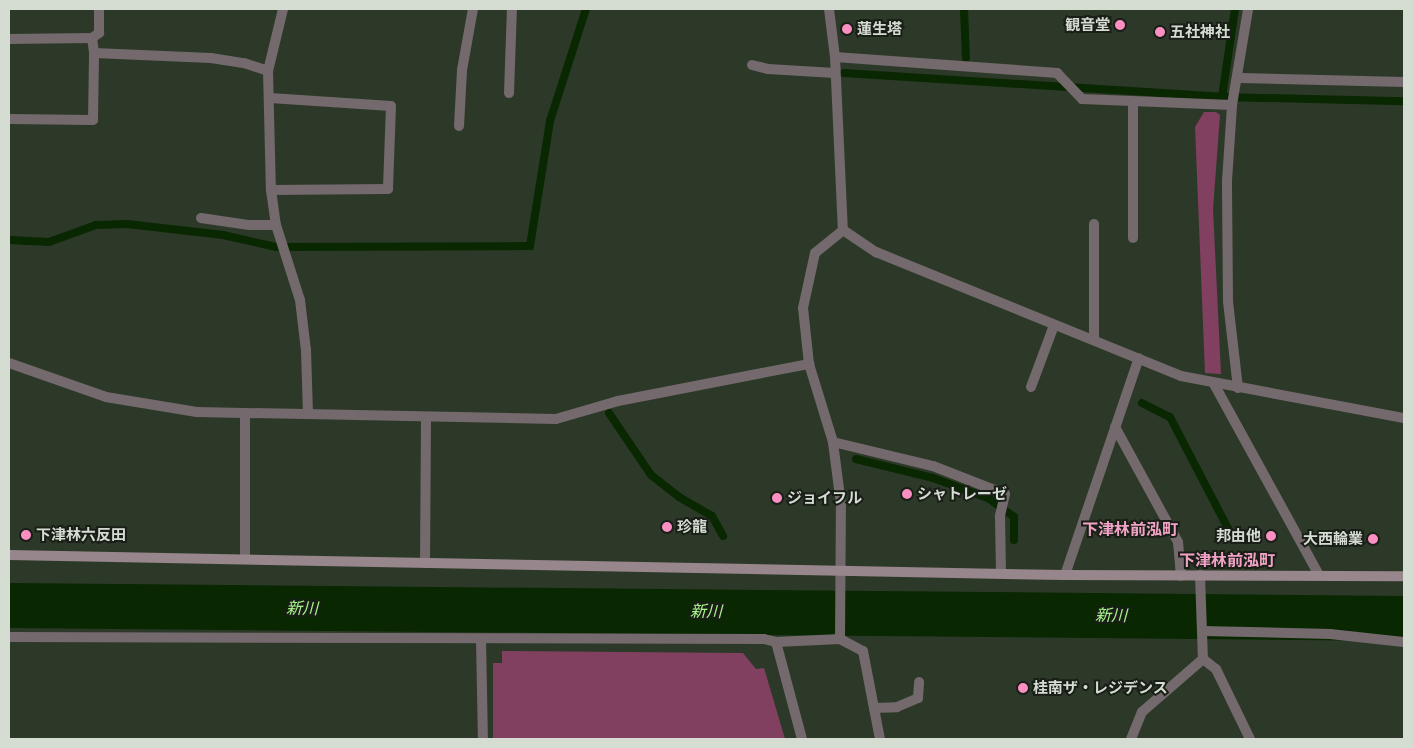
<!DOCTYPE html>
<html>
<head>
<meta charset="utf-8">
<style>
  body { margin:0 }
  #map { position:relative; width:1413px; height:748px; overflow:hidden; background:#2d3928; font-family:"Noto Serif","Noto Sans JP",serif }
  div>[style] { position:absolute }
  [style*='--x'] { left:calc(var(--x)*1px); top:calc(var(--y)*1px); width:calc(var(--w)*1px); rotate:calc(var(--a)*1deg) }
  .green>* { inset:0; background:#81405f }
  .stream>* { height:8px; margin:-4px; padding:0 4px; transform-origin:4px; border-radius:4px; background:#092700 }
  .river>* { height:45px; margin:-22.5px; padding:0 22.5px; transform-origin:22.5px; border-radius:22.5px; background:#092700 }
  .lane>* { height:10px; margin:-5px; padding:0 5px; transform-origin:5px; border-radius:5px; background:#74696d }
  .street>* { height:10px; margin:-5px; padding:0 5px; transform-origin:5px; border-radius:5px; background:#74696d }
  .secondary>* { height:10px; margin:-5px; padding:0 5px; transform-origin:5px; border-radius:5px; background:#97868c }
  .dots>* { width:14px; height:14px; translate:-50% -50%; box-sizing:border-box; border:2px solid #191e17; border-radius:50% }
  span { translate:-50% -50%; white-space:nowrap; text-align:center; line-height:1.15; -webkit-text-stroke:4px #191e17; paint-order:stroke }
  .poi-label { font-size:15px; color:#d5ddd2; font-weight:700 }
  .right { translate:-100% -50%; text-align:right }
  .left { translate:0 -50%; text-align:left }
  .neighbourhood-label { font-size:16px; color:#f0a3c5; font-weight:700 }
  .water-label { font-size:16px; color:#a8f58a; font-style:italic }
  .frame { position:absolute; inset:0; border:10px solid #d5ddd2; pointer-events:none }
</style>
</head>
<body>
<div id="map">
  <div class="green">
    <i style="clip-path:polygon(1204px 112px,1216px 112px,1220px 115px,1213px 209px,1221px 374px,1205px 373px,1195px 127px)"></i>
    <i style="clip-path:polygon(502px 651px,743px 653px,756px 669px,764px 668px,785px 739px,493px 739px,493px 663px,502px 663px)"></i>
  </div>
  <div class="stream">
    <i style="--x:964;--y:9;--w:49;--a:87.7"></i>
    <i style="--x:844;--y:73;--w:379;--a:3.6"></i>
    <i style="--x:1222;--y:97;--w:182;--a:1.3"></i>
    <i style="--x:1222;--y:97;--w:89;--a:-81.6"></i>
    <i style="--x:9;--y:240;--w:40;--a:2.9"></i>
    <i style="--x:49;--y:242;--w:50;--a:-19.9"></i>
    <i style="--x:96;--y:225;--w:31;--a:-2"></i>
    <i style="--x:127;--y:224;--w:97;--a:6.5"></i>
    <i style="--x:223;--y:235;--w:54;--a:12.8"></i>
    <i style="--x:276;--y:247;--w:254;--a:-0.2"></i>
    <i style="--x:530;--y:246;--w:127;--a:-80.9"></i>
    <i style="--x:550;--y:121;--w:118;--a:-72.2"></i>
    <i style="--x:1142;--y:403;--w:31;--a:27"></i>
    <i style="--x:1170;--y:417;--w:134;--a:62.5"></i>
    <i style="--x:609;--y:413;--w:75;--a:55.9"></i>
    <i style="--x:651;--y:475;--w:36;--a:38"></i>
    <i style="--x:679;--y:497;--w:38;--a:30"></i>
    <i style="--x:712;--y:516;--w:23;--a:61"></i>
    <i style="--x:856;--y:459;--w:79;--a:13.9"></i>
    <i style="--x:933;--y:478;--w:59;--a:20"></i>
    <i style="--x:988;--y:498;--w:32;--a:36"></i>
    <i style="--x:1014;--y:517;--w:23;--a:90"></i>
  </div>
  <div class="river">
    <i style="--x:9;--y:605;--w:1395;--a:0.53"></i>
  </div>
  <div class="lane">
    <i style="--x:92;--y:38;--w:9;--a:-36"></i>
    <i style="--x:99;--y:33;--w:24;--a:-90"></i>
    <i style="--x:9;--y:39;--w:83;--a:-0.7"></i>
    <i style="--x:92;--y:38;--w:15;--a:82"></i>
    <i style="--x:752;--y:65;--w:16;--a:14"></i>
    <i style="--x:768;--y:69;--w:67;--a:3.4"></i>
    <i style="--x:270;--y:98;--w:121;--a:3.8"></i>
    <i style="--x:391;--y:106;--w:83;--a:92.1"></i>
    <i style="--x:388;--y:189;--w:117;--a:179.5"></i>
    <i style="--x:1133;--y:103;--w:135;--a:90"></i>
    <i style="--x:9;--y:119;--w:84;--a:0.7"></i>
    <i style="--x:93;--y:120;--w:67;--a:-89.1"></i>
    <i style="--x:94;--y:53;--w:117;--a:2.4"></i>
    <i style="--x:211;--y:58;--w:33;--a:9"></i>
    <i style="--x:244;--y:63;--w:25;--a:18"></i>
    <i style="--x:459;--y:126;--w:56;--a:-86.9"></i>
    <i style="--x:462;--y:70;--w:62;--a:-79.8"></i>
    <i style="--x:201;--y:218;--w:49;--a:8.3"></i>
    <i style="--x:249;--y:225;--w:27;--a:0"></i>
    <i style="--x:1094;--y:340;--w:116;--a:-90"></i>
    <i style="--x:1031;--y:387;--w:66;--a:-69.6"></i>
    <i style="--x:1115;--y:427;--w:131;--a:61.3"></i>
    <i style="--x:1178;--y:542;--w:34;--a:85"></i>
    <i style="--x:833;--y:442;--w:103;--a:13.5"></i>
    <i style="--x:933;--y:466;--w:77;--a:21.3"></i>
    <i style="--x:1005;--y:494;--w:23;--a:103"></i>
    <i style="--x:1000;--y:516;--w:57;--a:89"></i>
    <i style="--x:245;--y:559;--w:146;--a:-90"></i>
    <i style="--x:425;--y:563;--w:146;--a:-89.6"></i>
    <i style="--x:840;--y:639;--w:26;--a:28"></i>
    <i style="--x:863;--y:651;--w:90;--a:79.1"></i>
    <i style="--x:874;--y:708;--w:23;--a:-2"></i>
    <i style="--x:897;--y:707;--w:23;--a:-23"></i>
    <i style="--x:918;--y:698;--w:16;--a:-86"></i>
    <i style="--x:1131;--y:739;--w:29;--a:-68"></i>
    <i style="--x:1142;--y:712;--w:81;--a:-41"></i>
  </div>
  <div class="street">
    <i style="--x:283;--y:9;--w:64;--a:103.6"></i>
    <i style="--x:268;--y:71;--w:119;--a:88.6"></i>
    <i style="--x:271;--y:190;--w:35;--a:82"></i>
    <i style="--x:276;--y:225;--w:79;--a:72.3"></i>
    <i style="--x:300;--y:300;--w:50;--a:83.2"></i>
    <i style="--x:306;--y:350;--w:62;--a:88.2"></i>
    <i style="--x:829;--y:9;--w:48;--a:82.9"></i>
    <i style="--x:835;--y:57;--w:173;--a:87.4"></i>
    <i style="--x:835;--y:57;--w:223;--a:4.1"></i>
    <i style="--x:1057;--y:73;--w:36;--a:46"></i>
    <i style="--x:1082;--y:99;--w:150;--a:2.3"></i>
    <i style="--x:1239;--y:78;--w:165;--a:1.4"></i>
    <i style="--x:509;--y:93;--w:84;--a:-88"></i>
    <i style="--x:843;--y:230;--w:40;--a:34"></i>
    <i style="--x:876;--y:252;--w:329;--a:22.1"></i>
    <i style="--x:1181;--y:376;--w:227;--a:10.7"></i>
    <i style="--x:9;--y:363;--w:103;--a:19.3"></i>
    <i style="--x:106;--y:397;--w:92;--a:9.4"></i>
    <i style="--x:197;--y:412;--w:359;--a:1.1"></i>
    <i style="--x:556;--y:419;--w:65;--a:-16.2"></i>
    <i style="--x:618;--y:401;--w:195;--a:-11"></i>
    <i style="--x:1214;--y:384;--w:218;--a:61.2"></i>
    <i style="--x:1238;--y:388;--w:88;--a:-96.6"></i>
    <i style="--x:1228;--y:301;--w:120;--a:-90.5"></i>
    <i style="--x:1227;--y:181;--w:76;--a:-86.2"></i>
    <i style="--x:1232;--y:105;--w:97;--a:-80.5"></i>
    <i style="--x:1065;--y:575;--w:229;--a:-71.2"></i>
    <i style="--x:1200;--y:575;--w:84;--a:88"></i>
    <i style="--x:1203;--y:659;--w:16;--a:38"></i>
    <i style="--x:1216;--y:669;--w:78;--a:64.1"></i>
    <i style="--x:1202;--y:631;--w:128;--a:1.3"></i>
    <i style="--x:1330;--y:634;--w:74;--a:6.2"></i>
    <i style="--x:9;--y:637;--w:755;--a:0.15"></i>
    <i style="--x:764;--y:639;--w:12;--a:14"></i>
    <i style="--x:776;--y:642;--w:64;--a:-2.7"></i>
    <i style="--x:840;--y:639;--w:135;--a:-89.6"></i>
    <i style="--x:841;--y:504;--w:63;--a:-97.4"></i>
    <i style="--x:833;--y:442;--w:82;--a:-107.1"></i>
    <i style="--x:809;--y:364;--w:56;--a:-96.1"></i>
    <i style="--x:803;--y:308;--w:56;--a:-77.7"></i>
    <i style="--x:815;--y:253;--w:36;--a:-39"></i>
    <i style="--x:481;--y:639;--w:100;--a:88.9"></i>
    <i style="--x:776;--y:642;--w:100;--a:75"></i>
  </div>
  <div class="secondary">
    <i style="--x:9;--y:555;--w:1056;--a:1.09"></i>
    <i style="--x:1065;--y:575;--w:339;--a:0.2"></i>
  </div>
  <div class="dots">
    <i style="left:1120px;top:25px;background:#fc8fc2"></i>
    <i style="left:847px;top:29px;background:#fc8fc2"></i>
    <i style="left:1160px;top:32px;background:#fc8fc2"></i>
    <i style="left:907px;top:494px;background:#fc8fc2"></i>
    <i style="left:777px;top:498px;background:#fc8fc2"></i>
    <i style="left:667px;top:527px;background:#fc8fc2"></i>
    <i style="left:26px;top:535px;background:#fc8fc2"></i>
    <i style="left:1271px;top:536px;background:#fc8fc2"></i>
    <i style="left:1373px;top:539px;background:#fc8fc2"></i>
    <i style="left:1023px;top:688px;background:#fc8fc2"></i>
  </div>
  <div class="poi-label">
    <span class="right" style="left:1110px;top:25px">観音堂</span>
    <span class="left" style="left:857px;top:29px">蓮生塔</span>
    <span class="left" style="left:1170px;top:32px">五社神社</span>
    <span class="left" style="left:917px;top:494px">シャトレーゼ</span>
    <span class="left" style="left:787px;top:498px">ジョイフル</span>
    <span class="left" style="left:677px;top:527px">珍龍</span>
    <span class="left" style="left:36px;top:535px">下津林六反田</span>
    <span class="right" style="left:1261px;top:536px">邦由他</span>
    <span class="right" style="left:1363px;top:539px">大西輪業</span>
    <span class="left" style="left:1033px;top:688px">桂南ザ・レジデンス</span>
  </div>
  <div class="neighbourhood-label">
    <span style="left:1130px;top:529px">下津林前泓町</span>
    <span style="left:1227px;top:560px">下津林前泓町</span>
  </div>
  <div class="water-label">
    <span style="left:302px;top:608px;rotate:1deg">新川</span>
    <span style="left:706px;top:611px;rotate:1deg">新川</span>
    <span style="left:1111px;top:615px;rotate:1deg">新川</span>
  </div>
  <div class="frame"></div>
</div>
</body>
</html>
